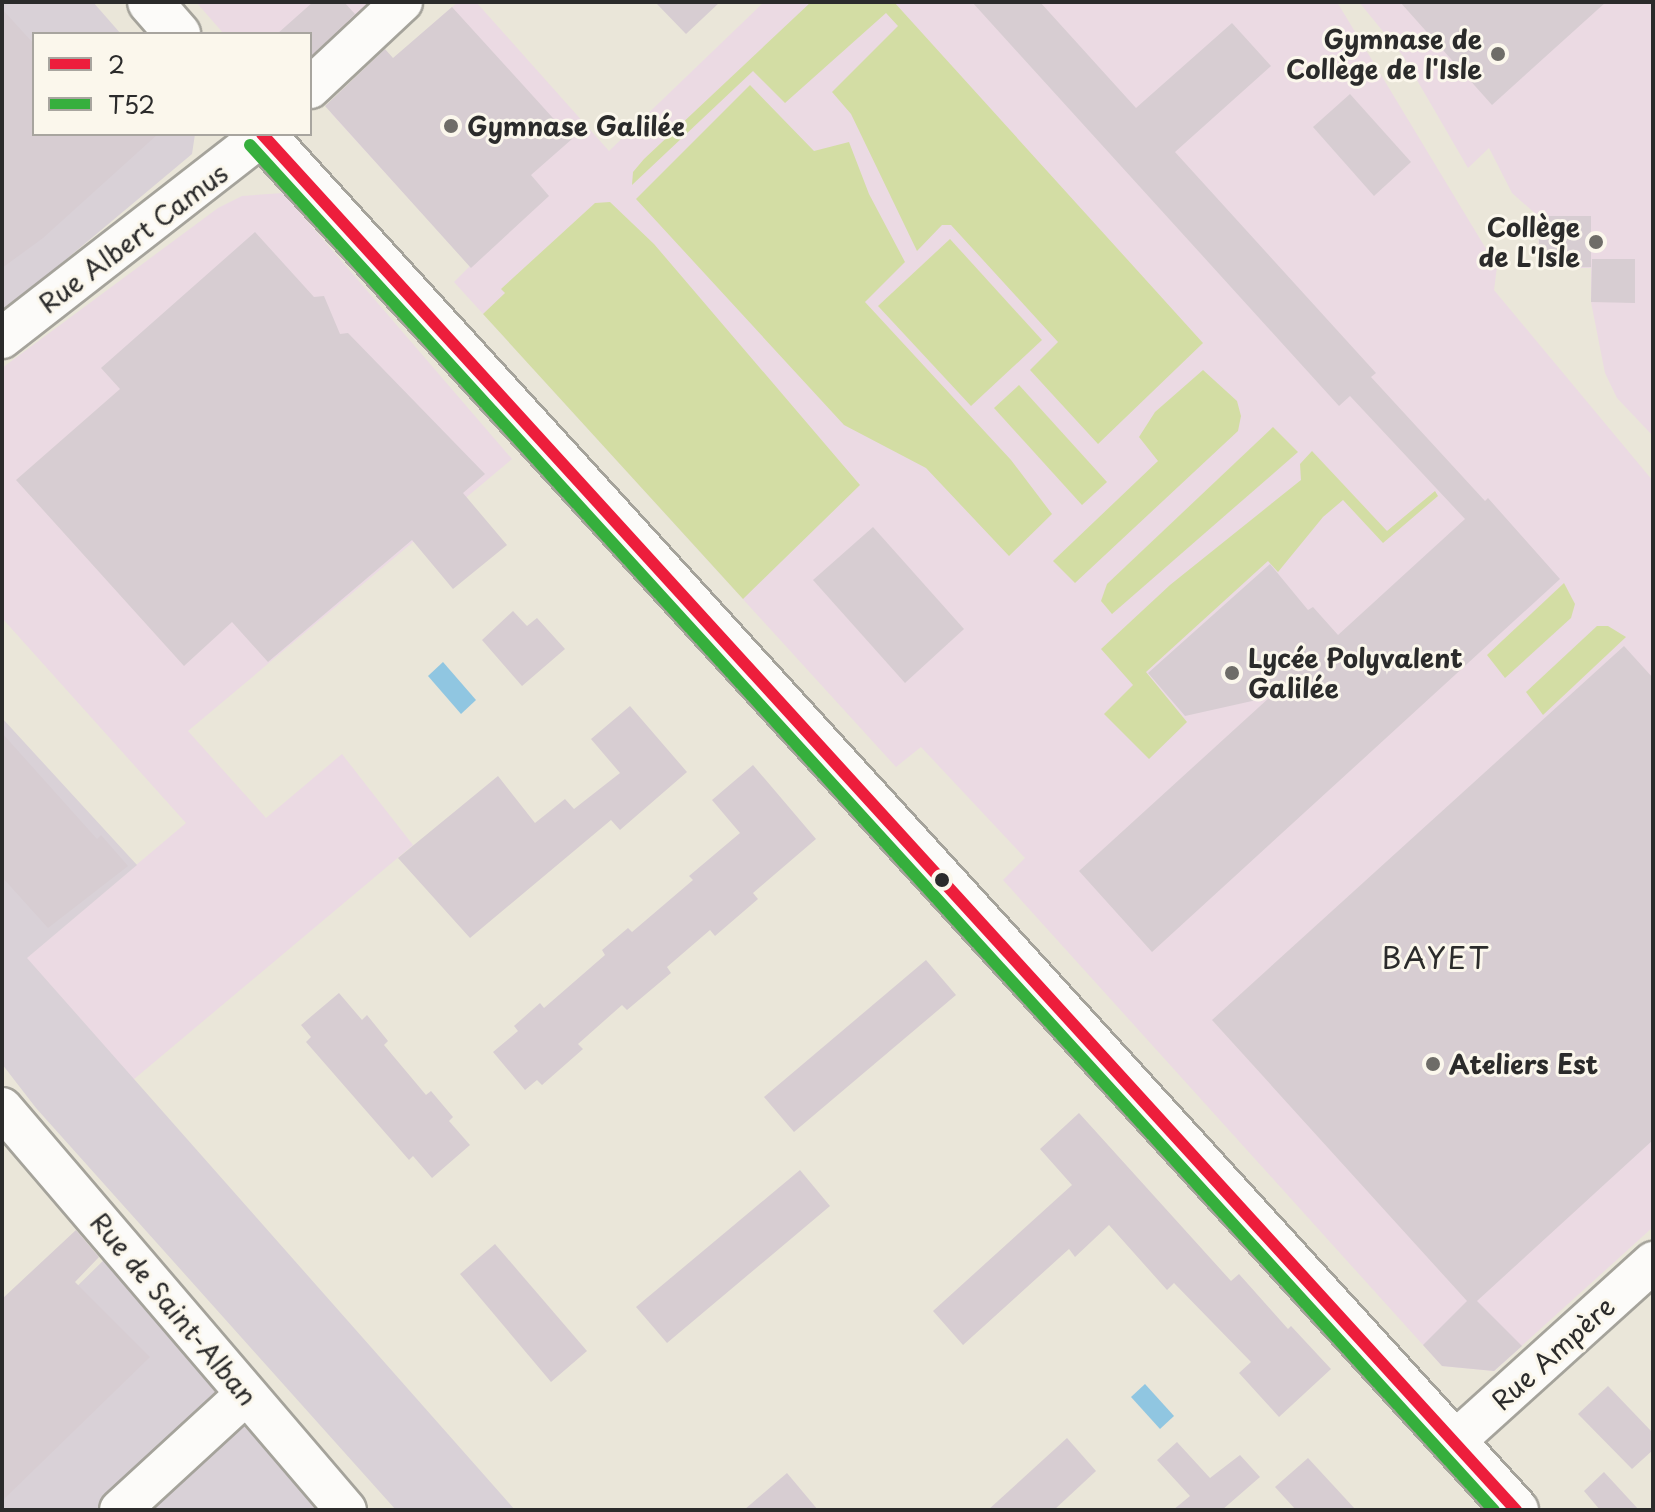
<!DOCTYPE html>
<html>
<head>
<meta charset="utf-8">
<style>
  body { margin:0 }
  #map { position:relative; width:1655px; height:1512px; overflow:hidden; background:#eae6d9; font-family:"Playpen Sans",sans-serif }
  div>[style] { position:absolute }
  [style*='--x'] { left:calc(var(--x)*1px); top:calc(var(--y)*1px); width:calc(var(--w)*1px); rotate:calc(var(--a)*1deg) }
  .built>* { inset:0; background:#ebdae3 }
  .industrial>* { inset:0; background:#d9d1d7 }
  .green>* { inset:0; background:#d3dda4 }
  .water>* { inset:0; background:#90c6e1 }
  .building>* { inset:0; background:#d7cdd2 }
  .roads { filter:drop-shadow(2px 0 #a5a39b) drop-shadow(-2px 0 #a5a39b) drop-shadow(0 2px #a5a39b) drop-shadow(0 -2px #a5a39b) }
  .minor>* { height:40px; margin:-20px; padding:0 20px; transform-origin:20px; border-radius:20px; background:#fcfbf9 }
  .secondary>* { height:44px; margin:-22px; padding:0 22px; transform-origin:22px; border-radius:22px; background:#fcfbf9 }
  .bus-1>* { height:12px; margin:-6px; padding:0 6px; transform-origin:6px; border-radius:6px; background:#ed1e3c }
  .bus-2>* { height:12px; margin:-6px; padding:0 6px; transform-origin:6px; border-radius:6px; background:#36af3d }
  .dots>* { width:22px; height:22px; translate:-50% -50%; box-sizing:border-box; border:4px solid #fbf7ec; border-radius:50% }
  span { translate:-50% -50%; white-space:nowrap; text-align:center; line-height:1.15; -webkit-text-stroke:6px #fbf7ec; paint-order:stroke }
  .poi-label { font-size:26px; color:#2b2b2b; font-weight:700 }
  .right { translate:-100% -50%; text-align:right }
  .left { translate:0 -50%; text-align:left }
  .street-label { font-size:26px; color:#2b2b2b }
  .quarter-label { font-size:30px; color:#2b2b2b; letter-spacing:2px }
  .frame { position:absolute; inset:0; border:4px solid #2b2b2b; pointer-events:none }
  .legend { position:absolute; left:32px; top:32px; width:280px; height:104px; box-sizing:border-box; background:#fbf7ec; border:2px solid #a8a59f; margin:0; padding:10px 14px; list-style:none; font-size:24px; color:#2b2b2b }
  .legend li { display:flex; align-items:center; gap:16px; height:40px }
  .legend b { width:40px; border:2px solid #a8a59f }
</style>
</head>
<body>
<div id="map">
  <div class="built">
    <i style="clip-path:polygon(196px 2px,384px 2px,310px 72px,310px 34px,224px 34px)"></i>
    <i style="clip-path:polygon(458px 2px,476px 2px,609px 151px,764px 2px,1337px 2px,1497px 267px,1494px 290px,1653px 481px,1653px 1227px,1494px 1371px,1442px 1366px,1003px 880px,1025px 858px,921px 747px,896px 767px,454px 282px,470px 266px,331px 113px)"></i>
    <i style="clip-path:polygon(1359px 2px,1653px 2px,1653px 436px,1617px 398px,1605px 373px,1591px 302px,1591px 268px,1539px 268px,1538px 216px,1512px 193px,1489px 148px,1468px 168px,1403px 56px)"></i>
    <i style="clip-path:polygon(283px 193px,512px 459px,188px 731px,266px 818px,342px 754px,413px 845px,133px 1080px,26px 958px,186px 823px,2px 618px,2px 368px,218px 208px,242px 196px)"></i>
  </div>
  <div class="industrial">
    <i style="clip-path:polygon(2px 2px,93px 2px,121px 34px,34px 34px,34px 134px,195px 134px,192px 154px,2px 313px)"></i>
    <i style="clip-path:polygon(2px 718px,137px 865px,27px 958px,515px 1510px,396px 1510px,36px 1108px,2px 1064px)"></i>
    <i style="clip-path:polygon(111px 1253px,289px 1476px,318px 1510px,2px 1510px,2px 1360px)"></i>
  </div>
  <div class="green">
    <i style="clip-path:polygon(811px 2px,894px 2px,1203px 343px,1098px 444px,1030px 370px,1058px 342px,951px 225px,942px 225px,917px 251px,851px 114px,832px 92px,898px 26px,886px 13px,785px 103px,753px 71px,632px 185px,633px 172px,644px 159px)"></i>
    <i style="clip-path:polygon(750px 85px,814px 151px,849px 142px,869px 194px,905px 262px,865px 302px,1011px 460px,1052px 514px,1009px 556px,926px 468px,844px 425px,636px 199px)"></i>
    <i style="clip-path:polygon(610px 202px,654px 244px,860px 485px,743px 599px,483px 314px,505px 293px,501px 289px,595px 203px)"></i>
    <i style="clip-path:polygon(950px 239px,1042px 340px,971px 406px,878px 306px)"></i>
    <i style="clip-path:polygon(1203px 370px,1237px 401px,1241px 416px,1238px 431px,1075px 583px,1053px 561px,1158px 461px,1139px 437px,1155px 412px)"></i>
    <i style="clip-path:polygon(1019px 385px,1107px 482px,1082px 505px,994px 408px)"></i>
    <i style="clip-path:polygon(1273px 427px,1298px 452px,1112px 614px,1101px 601px,1107px 584px)"></i>
    <i style="clip-path:polygon(1312px 451px,1387px 531px,1435px 491px,1438px 496px,1383px 543px,1343px 500px,1323px 517px,1278px 572px,1268px 561px,1146px 672px,1187px 722px,1149px 759px,1104px 714px,1133px 685px,1101px 649px,1170px 585px,1301px 480px,1300px 464px)"></i>
    <i style="clip-path:polygon(1564px 583px,1575px 604px,1571px 618px,1505px 678px,1487px 655px)"></i>
    <i style="clip-path:polygon(1597px 626px,1608px 626px,1626px 637px,1543px 715px,1526px 692px)"></i>
  </div>
  <div class="water">
    <i style="clip-path:polygon(443px 662px,476px 700px,461px 714px,428px 676px)"></i>
    <i style="clip-path:polygon(1145px 1384px,1174px 1416px,1160px 1429px,1131px 1397px)"></i>
  </div>
  <div class="building">
    <i style="clip-path:polygon(313px 2px,344px 2px,355px 14px,310px 57px,310px 34px,277px 34px)"></i>
    <i style="clip-path:polygon(655px 2px,720px 2px,686px 34px)"></i>
    <i style="clip-path:polygon(972px 2px,1040px 2px,1136px 108px,1232px 23px,1271px 66px,1175px 152px,1376px 373px,1371px 377px,1485px 501px,1488px 498px,1560px 579px,1152px 952px,1079px 871px,1270px 697px,1185px 716px,1148px 673px,1270px 564px,1308px 610px,1313px 607px,1338px 635px,1465px 519px,1350px 396px,1339px 406px)"></i>
    <i style="clip-path:polygon(1400px 2px,1606px 2px,1492px 105px)"></i>
    <i style="clip-path:polygon(452px 7px,572px 139px,531px 175px,549px 196px,471px 268px,325px 106px,385px 49px,393px 58px)"></i>
    <i style="clip-path:polygon(2px 9px,34px 44px,34px 134px,158px 134px,43px 238px,2px 268px)"></i>
    <i style="clip-path:polygon(1350px 94px,1411px 162px,1374px 196px,1313px 127px)"></i>
    <i style="clip-path:polygon(1539px 216px,1591px 216px,1591px 267px,1539px 268px)"></i>
    <i style="clip-path:polygon(255px 232px,314px 297px,324px 296px,340px 334px,348px 333px,485px 474px,463px 493px,507px 545px,453px 589px,412px 540px,268px 662px,232px 622px,184px 666px,16px 480px,120px 389px,101px 368px)"></i>
    <i style="clip-path:polygon(1592px 259px,1635px 259px,1635px 303px,1591px 302px)"></i>
    <i style="clip-path:polygon(873px 527px,964px 629px,905px 683px,813px 580px)"></i>
    <i style="clip-path:polygon(513px 611px,527px 626px,537px 618px,565px 649px,522px 686px,482px 640px)"></i>
    <i style="clip-path:polygon(1624px 646px,1653px 678px,1653px 1140px,1477px 1301px,1522px 1346px,1494px 1371px,1442px 1366px,1423px 1345px,1467px 1301px,1212px 1020px)"></i>
    <i style="clip-path:polygon(630px 706px,687px 772px,620px 830px,611px 820px,470px 938px,398px 858px,498px 776px,535px 823px,565px 799px,574px 809px,620px 773px,591px 739px)"></i>
    <i style="clip-path:polygon(2px 733px,97px 839px,101px 835px,128px 866px,48px 928px,2px 877px)"></i>
    <i style="clip-path:polygon(753px 765px,816px 839px,753px 893px,758px 899px,715px 936px,710px 930px,667px 967px,671px 973px,627px 1010px,622px 1005px,578px 1044px,583px 1049px,542px 1085px,537px 1080px,525px 1090px,493px 1052px,518px 1031px,514px 1026px,540px 1003px,544px 1008px,605px 955px,602px 950px,628px 928px,632px 932px,693px 880px,689px 876px,740px 833px,712px 800px)"></i>
    <i style="clip-path:polygon(926px 960px,956px 995px,794px 1132px,764px 1097px)"></i>
    <i style="clip-path:polygon(339px 993px,362px 1020px,367px 1015px,388px 1041px,384px 1045px,426px 1095px,431px 1091px,453px 1117px,449px 1121px,470px 1145px,432px 1178px,413px 1156px,409px 1160px,306px 1042px,311px 1037px,301px 1025px)"></i>
    <i style="clip-path:polygon(1079px 1113px,1231px 1281px,1239px 1274px,1288px 1329px,1291px 1326px,1331px 1369px,1279px 1417px,1239px 1373px,1251px 1362px,1174px 1283px,1167px 1290px,1109px 1225px,1075px 1257px,1069px 1249px,963px 1345px,933px 1311px,1072px 1185px,1040px 1149px)"></i>
    <i style="clip-path:polygon(800px 1170px,830px 1206px,667px 1343px,636px 1307px)"></i>
    <i style="clip-path:polygon(76px 1230px,99px 1257px,75px 1282px,150px 1357px,2px 1501px,2px 1299px)"></i>
    <i style="clip-path:polygon(495px 1244px,587px 1351px,551px 1382px,460px 1274px)"></i>
    <i style="clip-path:polygon(1608px 1386px,1653px 1433px,1653px 1450px,1632px 1469px,1578px 1414px)"></i>
    <i style="clip-path:polygon(1067px 1438px,1096px 1471px,1054px 1510px,988px 1510px)"></i>
    <i style="clip-path:polygon(1177px 1442px,1210px 1478px,1240px 1455px,1260px 1477px,1222px 1510px,1173px 1510px,1190px 1496px,1157px 1460px)"></i>
    <i style="clip-path:polygon(1308px 1458px,1356px 1510px,1296px 1510px,1275px 1487px)"></i>
    <i style="clip-path:polygon(1604px 1472px,1639px 1510px,1600px 1510px,1584px 1491px)"></i>
    <i style="clip-path:polygon(787px 1473px,818px 1510px,744px 1510px)"></i>
  </div>
  <div class="roads">
    <div class="minor">
      <i style="--x:310;--y:88;--w:126;--a:-43.1"></i>
      <i style="--x:2;--y:338;--w:332;--a:-37.9"></i>
      <i style="--x:2;--y:1108;--w:529;--a:49.45"></i>
      <i style="--x:1453;--y:1443;--w:270;--a:-42.1"></i>
      <i style="--x:120;--y:1510;--w:170;--a:-42.6"></i>
    </div>
    <div class="secondary">
      <i style="--x:150;--y:2;--w:43;--a:48.8"></i>
      <i style="--x:262;--y:134;--w:1862;--a:47.66"></i>
    </div>
  </div>
  <div class="bus-1">
    <i style="--x:262;--y:134;--w:1862;--a:47.66"></i>
  </div>
  <div class="bus-2">
    <i style="--x:250;--y:145;--w:1847;--a:47.66"></i>
  </div>
  <div class="dots">
    <i style="left:1498px;top:54px;background:#6e6c68"></i>
    <i style="left:451px;top:126px;background:#6e6c68"></i>
    <i style="left:1596px;top:242px;background:#6e6c68"></i>
    <i style="left:1232px;top:673px;background:#6e6c68"></i>
    <i style="left:942px;top:880px;background:#2b2b2b"></i>
    <i style="left:1433px;top:1064px;background:#6e6c68"></i>
  </div>
  <div class="poi-label">
    <span class="right" style="left:1482px;top:54px">Gymnase de<br>Collège de l'Isle</span>
    <span class="left" style="left:467px;top:126px">Gymnase Galilée</span>
    <span class="right" style="left:1580px;top:242px">Collège<br>de L'Isle</span>
    <span class="left" style="left:1248px;top:673px">Lycée Polyvalent<br>Galilée</span>
    <span class="left" style="left:1449px;top:1064px">Ateliers Est</span>
  </div>
  <div class="street-label">
    <span style="left:133px;top:238px;rotate:-37deg">Rue Albert Camus</span>
    <span style="left:174px;top:1309px;rotate:50deg">Rue de Saint-Alban</span>
    <span style="left:1553px;top:1353px;rotate:-42deg">Rue Ampère</span>
  </div>
  <div class="quarter-label">
    <span style="left:1436px;top:957px">BAYET</span>
  </div>
  <div class="frame"></div>
  <ul class="legend">
  <li><b style="height:10px;background:#ed1e3c"></b>2</li>
  <li><b style="height:10px;background:#36af3d"></b>T52</li>
  </ul>
</div>
</body>
</html>
